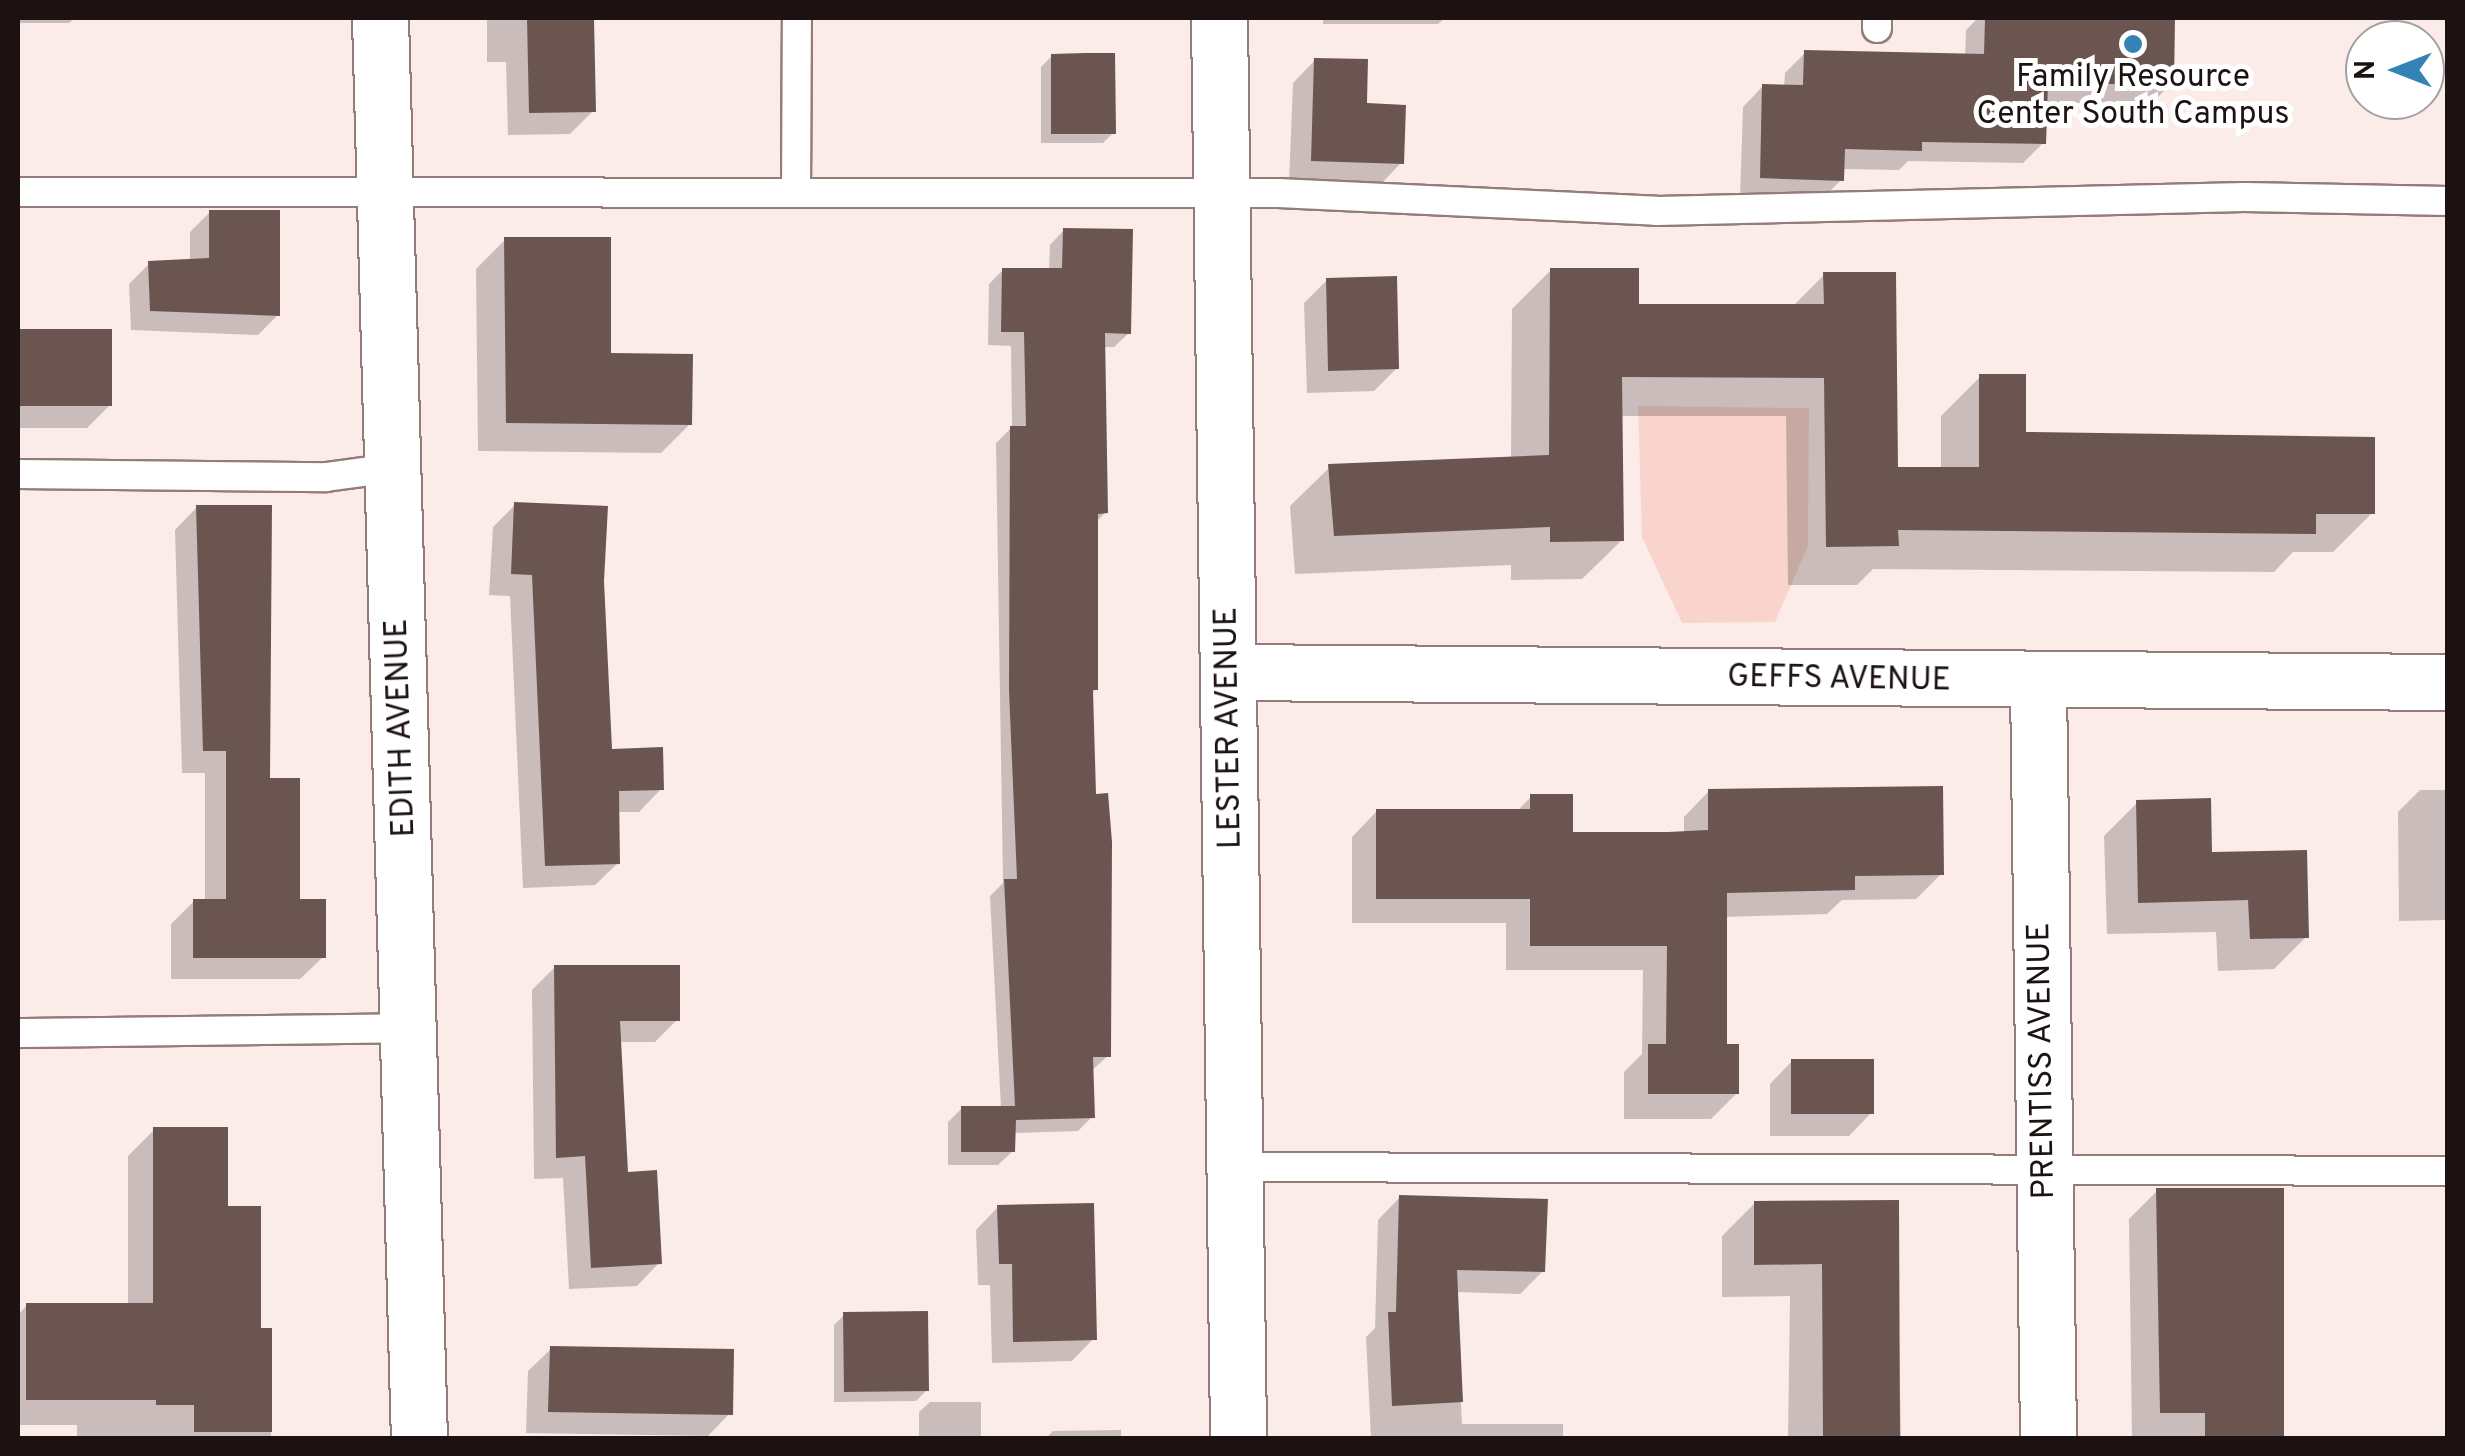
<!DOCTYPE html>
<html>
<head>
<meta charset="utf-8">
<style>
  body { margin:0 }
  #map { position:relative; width:2465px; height:1456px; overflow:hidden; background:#fcece9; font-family:Overpass,sans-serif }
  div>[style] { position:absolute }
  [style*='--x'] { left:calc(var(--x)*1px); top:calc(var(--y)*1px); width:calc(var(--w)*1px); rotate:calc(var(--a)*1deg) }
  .green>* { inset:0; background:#f9d4cd }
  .shadow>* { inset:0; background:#0003 }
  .building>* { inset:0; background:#6b5551 }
  .roads { filter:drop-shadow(2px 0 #947c78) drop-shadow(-2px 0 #947c78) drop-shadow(0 2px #947c78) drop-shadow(0 -2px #947c78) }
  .lane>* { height:28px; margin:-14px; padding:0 14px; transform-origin:14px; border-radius:14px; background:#fff }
  .street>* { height:55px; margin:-27.5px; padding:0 27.5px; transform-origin:27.5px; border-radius:27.5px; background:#fff }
  .dots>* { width:28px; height:28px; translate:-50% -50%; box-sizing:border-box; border:5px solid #fff; border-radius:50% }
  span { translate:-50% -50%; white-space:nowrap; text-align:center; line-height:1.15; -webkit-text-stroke:10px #fff; paint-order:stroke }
  .poi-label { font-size:32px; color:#1b1211 }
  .street-label { font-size:32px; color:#1b1211 }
  .frame { position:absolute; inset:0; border:20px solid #1b1211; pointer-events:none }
  .north { position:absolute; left:2345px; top:20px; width:100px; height:100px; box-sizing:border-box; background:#fff; border:2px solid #a4a0a0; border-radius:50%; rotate:270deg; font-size:28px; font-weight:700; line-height:40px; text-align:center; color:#1b1211 }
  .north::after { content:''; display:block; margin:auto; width:35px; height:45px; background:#3483b5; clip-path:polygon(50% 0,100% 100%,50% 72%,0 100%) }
</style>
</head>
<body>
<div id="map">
  <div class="green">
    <i style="clip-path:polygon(1638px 406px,1809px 408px,1808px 546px,1775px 622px,1682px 623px,1642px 537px)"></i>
  </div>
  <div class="shadow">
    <i style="clip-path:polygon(18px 18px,75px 18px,69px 23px,18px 23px)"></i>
    <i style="clip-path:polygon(487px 18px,591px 18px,593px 111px,570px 134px,508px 135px,506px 62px,487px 62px)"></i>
    <i style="clip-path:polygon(1323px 18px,1445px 18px,1438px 24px,1323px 24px)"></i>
    <i style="clip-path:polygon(1978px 18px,2172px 18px,2171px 84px,2151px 104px,2044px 103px,2043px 143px,2023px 163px,1908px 161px,1899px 170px,1842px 169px,1841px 180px,1821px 200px,1740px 198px,1743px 107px,1763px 86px,1784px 87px,1785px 73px,1805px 53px,1965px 57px,1966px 30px)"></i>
    <i style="clip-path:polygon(1052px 56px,1114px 132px,1103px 143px,1041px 143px,1041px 67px)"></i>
    <i style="clip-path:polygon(1315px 60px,1364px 106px,1401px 163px,1379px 186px,1289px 183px,1293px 83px)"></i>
    <i style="clip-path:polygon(210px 212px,278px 315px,258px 335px,131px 330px,129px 284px,149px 264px,190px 262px,190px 232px)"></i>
    <i style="clip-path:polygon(1064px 230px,1129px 333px,1114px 347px,1102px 347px,1106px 512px,1096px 522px,1096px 689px,1090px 695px,1093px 797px,1109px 842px,1108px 1056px,1091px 1071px,1092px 1117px,1078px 1131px,1013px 1133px,1013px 1151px,998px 1165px,948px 1165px,948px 1122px,962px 1108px,1001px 1108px,990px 896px,1003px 883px,996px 443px,1012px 427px,1011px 346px,988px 345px,989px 284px,1003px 270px,1049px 271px,1050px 245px)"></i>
    <i style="clip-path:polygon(505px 240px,609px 356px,690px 424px,661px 453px,478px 451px,476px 269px)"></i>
    <i style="clip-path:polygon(1551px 270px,1637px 306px,1792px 307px,1824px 275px,1895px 470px,1941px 470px,1941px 416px,1980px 377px,2024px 435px,2372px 513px,2333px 552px,2293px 552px,2274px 572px,1873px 569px,1857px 585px,1788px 585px,1786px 416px,1620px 416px,1622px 540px,1582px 579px,1511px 580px,1511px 565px,1295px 574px,1290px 506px,1330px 467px,1511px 459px,1512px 309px)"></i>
    <i style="clip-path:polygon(1327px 280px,1397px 368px,1374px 391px,1307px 393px,1304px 303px)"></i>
    <i style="clip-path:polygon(18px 332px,110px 332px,110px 405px,87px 428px,18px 428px)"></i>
    <i style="clip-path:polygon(515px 505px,602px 581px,610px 751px,661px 789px,639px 812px,617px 812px,618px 863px,595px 885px,523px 888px,510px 596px,489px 595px,493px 527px)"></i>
    <i style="clip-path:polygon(197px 507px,297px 901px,323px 957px,300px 979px,171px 979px,171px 924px,194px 901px,205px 901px,205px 773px,182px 773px,175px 530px)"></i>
    <i style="clip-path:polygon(2420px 790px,2448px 790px,2448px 920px,2399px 921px,2398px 812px)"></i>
    <i style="clip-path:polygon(1709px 791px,1941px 874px,1916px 899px,1842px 900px,1827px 914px,1724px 917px,1724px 1047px,1737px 1093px,1711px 1119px,1624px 1119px,1624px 1072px,1642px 1054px,1643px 970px,1506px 970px,1506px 923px,1352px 923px,1352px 837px,1377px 811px,1517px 811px,1531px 797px,1570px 835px,1684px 834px,1684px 817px)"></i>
    <i style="clip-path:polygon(2137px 803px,2210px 855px,2307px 936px,2274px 969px,2218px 971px,2216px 932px,2107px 934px,2104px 836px)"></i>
    <i style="clip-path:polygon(555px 967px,677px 1020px,655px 1042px,619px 1042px,626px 1174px,659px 1263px,637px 1286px,569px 1289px,563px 1178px,534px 1179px,532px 990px)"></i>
    <i style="clip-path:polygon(1792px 1061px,1871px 1113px,1849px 1136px,1770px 1136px,1770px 1084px)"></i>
    <i style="clip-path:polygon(154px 1130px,226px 1209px,258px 1331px,269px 1331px,271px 1438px,77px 1438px,77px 1425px,18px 1425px,18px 1315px,27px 1305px,128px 1305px,128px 1156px)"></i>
    <i style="clip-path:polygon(2157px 1191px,2281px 1191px,2281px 1438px,2132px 1438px,2129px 1219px)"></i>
    <i style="clip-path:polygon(1400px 1197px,1543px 1271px,1520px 1294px,1455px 1292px,1462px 1424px,1563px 1424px,1563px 1438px,1371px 1438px,1366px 1337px,1375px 1328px,1378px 1220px)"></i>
    <i style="clip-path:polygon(1755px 1203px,1896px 1203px,1901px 1438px,1788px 1438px,1790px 1296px,1722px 1297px,1722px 1236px)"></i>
    <i style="clip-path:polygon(998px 1207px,1094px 1338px,1072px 1361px,992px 1363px,990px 1285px,978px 1285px,976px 1230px)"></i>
    <i style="clip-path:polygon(844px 1315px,927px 1390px,916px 1401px,834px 1402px,834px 1325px)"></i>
    <i style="clip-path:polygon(551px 1349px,730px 1413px,708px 1436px,526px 1433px,528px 1371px)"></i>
    <i style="clip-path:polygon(930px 1402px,981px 1402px,981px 1438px,919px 1438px,919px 1412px)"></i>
    <i style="clip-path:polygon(1121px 1430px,1121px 1438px,1046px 1438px,1053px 1431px)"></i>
  </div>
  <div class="building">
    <i style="clip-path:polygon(527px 18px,594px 18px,596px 112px,529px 113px)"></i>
    <i style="clip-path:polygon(1985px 18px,2175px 18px,2174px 85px,2048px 83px,2046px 144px,1922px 142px,1922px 151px,1845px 149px,1844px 181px,1760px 178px,1762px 84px,1803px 85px,1804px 50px,1984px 54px)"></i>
    <i style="clip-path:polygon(1085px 53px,1115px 53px,1116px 134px,1051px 134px,1051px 54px)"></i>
    <i style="clip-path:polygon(1314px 58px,1368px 59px,1367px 103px,1406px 105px,1404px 164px,1311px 161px)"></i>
    <i style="clip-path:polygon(209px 210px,280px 210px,280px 316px,150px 311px,148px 261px,209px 258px)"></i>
    <i style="clip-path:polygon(1063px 228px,1133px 229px,1131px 334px,1105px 333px,1108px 513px,1098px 514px,1098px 690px,1093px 690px,1096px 794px,1108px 793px,1112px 842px,1111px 1057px,1093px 1057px,1095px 1118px,1016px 1120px,1015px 1152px,961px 1152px,961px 1106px,1015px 1106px,1004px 879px,1017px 879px,1009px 690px,1010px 426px,1026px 426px,1024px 332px,1001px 332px,1002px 268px,1062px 268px)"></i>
    <i style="clip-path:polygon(504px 237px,611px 237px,611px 353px,693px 354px,692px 425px,506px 423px)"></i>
    <i style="clip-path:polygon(1550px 268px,1639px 268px,1639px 304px,1824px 304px,1823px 272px,1896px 272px,1898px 467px,1979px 467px,1979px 374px,2026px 374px,2026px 432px,2375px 437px,2375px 514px,2316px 514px,2316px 534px,1898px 530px,1899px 546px,1826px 547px,1824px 378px,1622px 377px,1624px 541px,1550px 542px,1550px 527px,1334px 536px,1328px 464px,1549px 455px)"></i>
    <i style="clip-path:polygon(1397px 276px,1399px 369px,1328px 371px,1326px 278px)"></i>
    <i style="clip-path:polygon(18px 329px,112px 329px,112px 406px,18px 406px)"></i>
    <i style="clip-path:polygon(514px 502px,608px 506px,604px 581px,612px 749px,663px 747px,664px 790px,619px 791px,620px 864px,545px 866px,532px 575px,511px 574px)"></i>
    <i style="clip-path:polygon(196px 505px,272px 505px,270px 778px,300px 778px,300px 899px,326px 899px,326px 958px,193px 958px,193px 899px,226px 899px,226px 751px,203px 751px)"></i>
    <i style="clip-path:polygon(1943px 786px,1944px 875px,1855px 876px,1855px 890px,1727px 893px,1727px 1044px,1739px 1044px,1739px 1094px,1648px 1094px,1648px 1044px,1666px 1044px,1667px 946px,1530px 946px,1530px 899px,1376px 899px,1376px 809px,1530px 809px,1530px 794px,1573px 794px,1573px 832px,1668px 832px,1708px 830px,1708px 789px)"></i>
    <i style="clip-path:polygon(2211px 798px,2212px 852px,2307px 850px,2309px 938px,2250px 939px,2248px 900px,2138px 903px,2136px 800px)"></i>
    <i style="clip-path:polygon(554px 965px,680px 965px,680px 1021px,620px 1021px,628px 1172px,657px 1170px,662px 1264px,591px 1268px,585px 1156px,556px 1158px)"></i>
    <i style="clip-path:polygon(1791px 1059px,1874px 1059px,1874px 1114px,1791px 1114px)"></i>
    <i style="clip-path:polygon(153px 1127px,228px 1127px,228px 1206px,261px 1206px,261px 1328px,272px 1328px,272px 1432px,194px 1432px,194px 1405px,156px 1405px,156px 1400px,26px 1400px,26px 1303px,153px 1303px)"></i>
    <i style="clip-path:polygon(2156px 1188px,2284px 1188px,2284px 1438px,2205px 1438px,2205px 1413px,2160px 1413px)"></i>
    <i style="clip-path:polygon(1399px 1195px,1548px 1199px,1545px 1272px,1457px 1270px,1463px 1402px,1392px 1406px,1388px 1312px,1396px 1312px)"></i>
    <i style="clip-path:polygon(1899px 1200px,1900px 1438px,1823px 1438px,1822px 1264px,1754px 1265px,1754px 1201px)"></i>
    <i style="clip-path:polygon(1094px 1203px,1097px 1340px,1013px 1342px,1012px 1264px,999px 1264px,997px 1205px)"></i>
    <i style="clip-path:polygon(928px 1311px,929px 1391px,844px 1392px,843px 1312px)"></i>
    <i style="clip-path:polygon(550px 1346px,734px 1349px,733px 1415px,548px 1412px)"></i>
  </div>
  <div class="roads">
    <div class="lane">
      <i style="--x:1877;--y:18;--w:10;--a:90"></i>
      <i style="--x:18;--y:192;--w:1260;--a:0.05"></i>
      <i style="--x:1278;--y:193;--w:379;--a:2.7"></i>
      <i style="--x:1657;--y:211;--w:587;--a:-1.37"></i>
      <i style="--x:2244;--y:197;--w:204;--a:1.1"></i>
      <i style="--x:796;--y:193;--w:175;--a:-89.7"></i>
      <i style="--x:18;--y:474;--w:308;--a:0.6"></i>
      <i style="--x:326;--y:477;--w:68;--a:-7.7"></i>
      <i style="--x:18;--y:1033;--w:394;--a:-0.7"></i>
      <i style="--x:1236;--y:1167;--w:1212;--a:0.19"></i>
    </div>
    <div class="street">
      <i style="--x:380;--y:18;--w:1421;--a:88.43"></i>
      <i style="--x:1219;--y:18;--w:1420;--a:89.23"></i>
      <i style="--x:1230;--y:672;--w:1218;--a:0.47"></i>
      <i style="--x:2038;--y:683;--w:755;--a:89.24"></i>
    </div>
  </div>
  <div class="dots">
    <i style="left:2133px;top:44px;background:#3483b5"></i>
  </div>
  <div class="poi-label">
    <span style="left:2133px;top:97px">Family Resource<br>Center South Campus</span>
  </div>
  <div class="street-label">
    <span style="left:1839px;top:680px;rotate:1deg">GEFFS AVENUE</span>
    <span style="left:402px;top:728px;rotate:-92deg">EDITH AVENUE</span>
    <span style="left:1230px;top:728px;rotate:-91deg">LESTER AVENUE</span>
    <span style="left:2043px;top:1061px;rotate:-91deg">PRENTISS AVENUE</span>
  </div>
  <div class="frame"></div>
  <div class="north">N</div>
</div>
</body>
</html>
